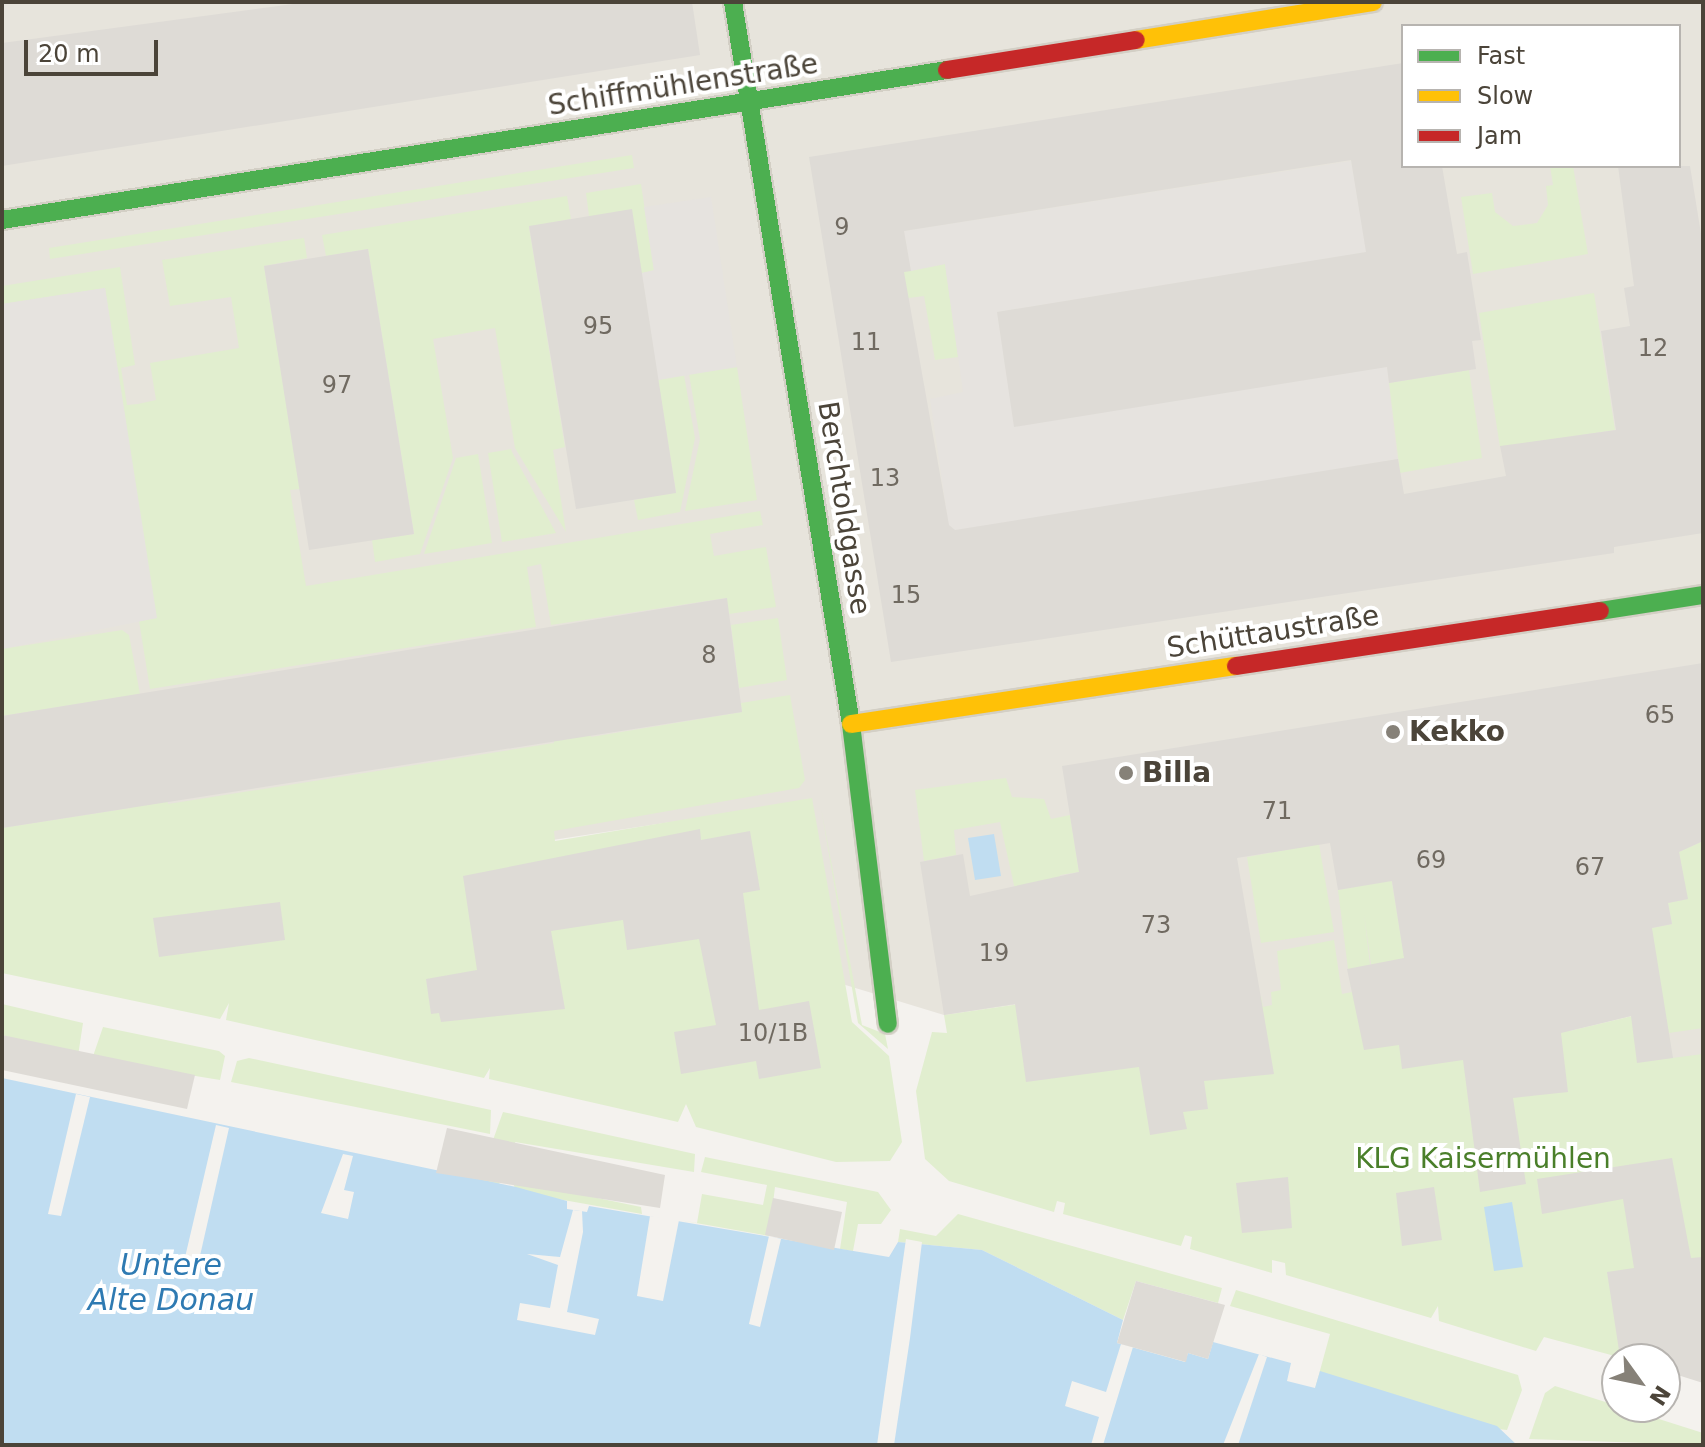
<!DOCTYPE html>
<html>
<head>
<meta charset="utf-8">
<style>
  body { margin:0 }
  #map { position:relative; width:1705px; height:1447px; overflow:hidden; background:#f4f2ee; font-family:"DejaVu Sans",sans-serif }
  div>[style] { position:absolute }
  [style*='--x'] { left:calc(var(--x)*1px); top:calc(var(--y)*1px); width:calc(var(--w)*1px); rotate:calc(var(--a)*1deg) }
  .residential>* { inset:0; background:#e7e4dc }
  .green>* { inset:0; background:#e1eecf }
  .parking>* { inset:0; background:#e6e3df }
  .water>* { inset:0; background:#c0ddf1 }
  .pier>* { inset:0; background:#f4f2ee }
  .building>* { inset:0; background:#dedbd6 }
  .roads { filter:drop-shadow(2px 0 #d3cfc5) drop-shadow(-2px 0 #d3cfc5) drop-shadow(0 2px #d3cfc5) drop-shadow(0 -2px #d3cfc5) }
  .fast>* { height:18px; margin:-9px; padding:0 9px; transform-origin:9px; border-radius:9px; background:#4caf50 }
  .slow>* { height:18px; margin:-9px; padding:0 9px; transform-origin:9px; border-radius:9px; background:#ffc107 }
  .jam>* { height:18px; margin:-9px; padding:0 9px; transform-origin:9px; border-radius:9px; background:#c62828 }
  .dots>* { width:22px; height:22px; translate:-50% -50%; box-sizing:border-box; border:4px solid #fff; border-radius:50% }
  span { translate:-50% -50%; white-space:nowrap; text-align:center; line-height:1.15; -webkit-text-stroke:8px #fff; paint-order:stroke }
  .number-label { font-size:24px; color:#706a61 }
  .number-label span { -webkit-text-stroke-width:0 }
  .street-label { font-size:28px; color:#4b4439 }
  .poi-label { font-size:28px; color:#4b4439; font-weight:700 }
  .left { translate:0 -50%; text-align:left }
  .park-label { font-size:28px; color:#4a7f2a }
  .water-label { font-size:30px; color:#2e7ab2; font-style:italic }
  .frame { position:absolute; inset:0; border:4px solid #4b4439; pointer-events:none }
  .legend { position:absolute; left:1401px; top:24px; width:280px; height:144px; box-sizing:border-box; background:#fff; border:2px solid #b7b4b0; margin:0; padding:10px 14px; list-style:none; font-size:24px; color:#4b4439 }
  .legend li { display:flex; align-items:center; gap:16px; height:40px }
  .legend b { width:40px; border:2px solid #b7b4b0 }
  .north { position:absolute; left:1601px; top:1343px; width:80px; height:80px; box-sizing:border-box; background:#fff; border:2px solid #b7b4b0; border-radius:50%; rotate:123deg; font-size:22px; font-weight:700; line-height:32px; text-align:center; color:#4b4439 }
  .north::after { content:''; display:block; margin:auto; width:28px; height:36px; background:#868178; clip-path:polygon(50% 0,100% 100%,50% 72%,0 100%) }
  .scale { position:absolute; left:24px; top:40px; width:134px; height:36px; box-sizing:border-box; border:4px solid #4b4439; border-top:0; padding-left:10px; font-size:24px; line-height:28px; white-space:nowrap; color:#4b4439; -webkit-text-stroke:6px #fff; paint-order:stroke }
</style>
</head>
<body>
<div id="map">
  <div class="residential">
    <i style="clip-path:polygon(evenodd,2px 2px,1703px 2px,1703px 1144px,1653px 1011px,1569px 1031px,1414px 1015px,1040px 1001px,944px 1015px,839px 983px,704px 817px,2px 924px,2px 2px,1403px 26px,1679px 26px,1679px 166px,1403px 166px,1403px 26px)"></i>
  </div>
  <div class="green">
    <i style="clip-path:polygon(632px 155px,634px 168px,50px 259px,49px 248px)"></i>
    <i style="clip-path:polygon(1550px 166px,1573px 166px,1588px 254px,1473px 274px,1461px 197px,1492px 193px,1495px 212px,1513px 226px,1537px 223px,1548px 205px,1546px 186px,1553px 185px)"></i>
    <i style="clip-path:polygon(641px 184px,654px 271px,642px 273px,589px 216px,586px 193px)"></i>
    <i style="clip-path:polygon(567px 196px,571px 219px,529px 227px,565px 447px,553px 450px,566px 532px,515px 448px,495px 328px,433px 339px,453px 458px,420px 554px,375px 562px,372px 540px,414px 534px,368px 249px,326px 256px,322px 235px)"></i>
    <i style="clip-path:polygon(304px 238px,307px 258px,264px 266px,300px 489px,290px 490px,306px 586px,760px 511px,763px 525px,710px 534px,714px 556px,766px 547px,776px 607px,729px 614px,726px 598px,551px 625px,541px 564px,527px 567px,536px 627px,150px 689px,139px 621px,156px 618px,105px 288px,2px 304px,2px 286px,120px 267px,135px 365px,121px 368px,127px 405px,138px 404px,156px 400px,150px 363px,239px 348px,231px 297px,170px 306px,162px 260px)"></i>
    <i style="clip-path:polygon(945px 264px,958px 357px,935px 360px,924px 296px,901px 299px,897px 273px)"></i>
    <i style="clip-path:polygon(1594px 293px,1615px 430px,1500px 447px,1479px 313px)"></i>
    <i style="clip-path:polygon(737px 367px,757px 500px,685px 511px,700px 439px,689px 374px)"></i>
    <i style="clip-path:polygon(1469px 370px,1482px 458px,1400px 473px,1389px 383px)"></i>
    <i style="clip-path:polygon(684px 375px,695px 438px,680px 512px,638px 520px,634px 500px,676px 492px,658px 380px)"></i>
    <i style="clip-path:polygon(511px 449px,512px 452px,556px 533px,502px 542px,488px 453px)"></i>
    <i style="clip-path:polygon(478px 454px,492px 543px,424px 554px,456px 458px)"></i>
    <i style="clip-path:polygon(778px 618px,787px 680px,739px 688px,731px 625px)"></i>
    <i style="clip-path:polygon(122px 630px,129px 635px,140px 694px,2px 716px,2px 649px)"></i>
    <i style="clip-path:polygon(790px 695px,805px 780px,799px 788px,554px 831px,555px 841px,812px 798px,852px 1022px,889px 1056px,902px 1142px,890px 1161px,836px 1162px,696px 1127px,686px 1104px,678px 1122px,489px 1079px,490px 1068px,484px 1078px,226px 1020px,229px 1003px,220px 1019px,2px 973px,2px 828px,130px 808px,166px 790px,168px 804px,554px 743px,550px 717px,585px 714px,591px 737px,742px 712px,741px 703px)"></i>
    <i style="clip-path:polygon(1006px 778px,1012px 797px,1044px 799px,1051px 819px,1070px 815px,1079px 872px,1060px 875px,1069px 946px,1024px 930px,1000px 822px,954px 830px,956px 855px,924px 861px,915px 790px)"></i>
    <i style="clip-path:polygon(821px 808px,862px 1025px,885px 1034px,888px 1049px,858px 1023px)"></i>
    <i style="clip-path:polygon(1382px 823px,1414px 1015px,1569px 1031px,1653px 1011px,1652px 928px,1672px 924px,1668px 903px,1687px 899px,1679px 852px,1703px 841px,1703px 1028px,1669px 1033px,1672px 1058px,1703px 1054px,1703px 1383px,1665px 1359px,1626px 1359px,1544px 1337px,1536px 1351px,1439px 1321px,1438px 1306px,1431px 1318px,1286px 1275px,1285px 1263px,1272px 1260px,1272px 1273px,1190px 1249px,1192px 1237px,1185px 1235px,1181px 1246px,1063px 1214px,1065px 1203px,1057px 1201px,1054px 1212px,949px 1181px,925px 1159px,916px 1091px,932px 1032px,947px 1033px,944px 1015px,1040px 1001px,1261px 996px,1263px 1007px,1272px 1005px,1271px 992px,1281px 990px,1277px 951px,1334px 940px,1342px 994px,1352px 992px,1350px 982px,1373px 978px,1364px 914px,1371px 973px,1348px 969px,1338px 890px,1359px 886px)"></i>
    <i style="clip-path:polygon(1319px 844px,1334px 932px,1261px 943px,1247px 857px)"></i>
    <i style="clip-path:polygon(2px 1004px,83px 1023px,78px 1056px,2px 1035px)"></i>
    <i style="clip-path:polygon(103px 1027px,219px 1051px,225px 1056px,220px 1080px,92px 1059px)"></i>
    <i style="clip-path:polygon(249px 1058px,491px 1110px,490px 1134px,231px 1082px,237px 1061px)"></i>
    <i style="clip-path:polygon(503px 1112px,695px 1154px,694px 1172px,515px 1142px,530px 1184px,641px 1207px,642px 1214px,524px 1193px,524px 1227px,513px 1181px,498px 1178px,502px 1194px,436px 1173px,478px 1182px)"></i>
    <i style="clip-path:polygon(705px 1157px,878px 1192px,891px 1210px,881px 1224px,858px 1224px,853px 1251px,840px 1249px,847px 1202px,775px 1187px,769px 1236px,679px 1220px,697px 1223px,702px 1194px,763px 1205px,767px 1185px,701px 1172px)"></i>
    <i style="clip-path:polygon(958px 1214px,1222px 1288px,1218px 1303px,1136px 1281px,1123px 1320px,982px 1250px,898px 1242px,900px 1229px,936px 1236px)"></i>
    <i style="clip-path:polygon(1236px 1290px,1518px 1375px,1522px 1390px,1507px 1430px,1310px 1407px,1330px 1334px,1230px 1306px)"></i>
    <i style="clip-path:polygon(1555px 1386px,1703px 1433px,1703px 1445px,1529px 1439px,1545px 1393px)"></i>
  </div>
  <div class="parking">
    <i style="clip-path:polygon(1351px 161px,1367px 252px,997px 312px,1008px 383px,1387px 367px,1397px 459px,950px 534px,930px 399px,963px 392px,945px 264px,911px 271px,904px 231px)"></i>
    <i style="clip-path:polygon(711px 197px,737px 367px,658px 380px,642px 273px,654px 270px,644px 207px)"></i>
    <i style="clip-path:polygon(105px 288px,157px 618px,2px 649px,2px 304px)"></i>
  </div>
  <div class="water">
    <i style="clip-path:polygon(994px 834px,1001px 876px,975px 880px,968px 838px)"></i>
    <i style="clip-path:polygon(2px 1078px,516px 1187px,567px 1201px,567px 1209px,587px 1212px,589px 1206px,889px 1257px,898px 1242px,982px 1250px,1123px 1320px,1117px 1343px,1185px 1362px,1188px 1353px,1208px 1359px,1213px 1342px,1291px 1363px,1287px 1381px,1315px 1388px,1320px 1371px,1497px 1426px,1517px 1445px,2px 1445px)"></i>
    <i style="clip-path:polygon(1512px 1202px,1523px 1267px,1494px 1271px,1484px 1207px)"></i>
  </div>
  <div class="pier">
    <i style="clip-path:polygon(76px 1094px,90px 1097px,61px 1216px,48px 1214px)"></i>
    <i style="clip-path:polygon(216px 1125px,229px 1128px,197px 1269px,183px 1266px)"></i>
    <i style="clip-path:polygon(343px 1154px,353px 1156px,344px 1190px,354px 1192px,348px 1219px,321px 1213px)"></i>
    <i style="clip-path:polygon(573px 1210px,582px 1211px,583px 1232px,567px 1312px,599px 1319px,595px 1335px,517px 1320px,520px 1303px,550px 1308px,558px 1265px,527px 1254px,560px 1257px)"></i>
    <i style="clip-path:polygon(650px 1216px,679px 1220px,663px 1301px,637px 1296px)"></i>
    <i style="clip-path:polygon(769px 1236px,781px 1239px,760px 1327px,749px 1324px)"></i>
    <i style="clip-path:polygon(906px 1239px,922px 1242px,910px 1338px,894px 1445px,877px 1445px)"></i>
    <i style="clip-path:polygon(1121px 1344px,1133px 1347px,1103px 1445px,1091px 1445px,1099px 1417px,1065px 1406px,1072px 1381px,1106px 1392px)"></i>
    <i style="clip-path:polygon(1259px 1354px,1267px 1357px,1238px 1445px,1223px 1445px)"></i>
  </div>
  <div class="building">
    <i style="clip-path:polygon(308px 2px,692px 2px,700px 55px,2px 166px,2px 43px)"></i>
    <i style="clip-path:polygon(1403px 63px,1403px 166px,1442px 166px,1457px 254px,1467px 252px,1481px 340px,1472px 341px,1476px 369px,1389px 383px,1387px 367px,1014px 427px,997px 312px,1366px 252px,1351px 160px,904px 231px,911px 271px,904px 272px,949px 525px,955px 530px,1398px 459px,1404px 494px,1506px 476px,1500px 446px,1616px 430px,1601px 331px,1630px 326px,1624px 288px,1634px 286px,1618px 166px,1690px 166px,1703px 246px,1703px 533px,1614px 547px,1614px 553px,891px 662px,809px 157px)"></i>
    <i style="clip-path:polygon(632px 209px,676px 493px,576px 509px,529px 226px)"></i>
    <i style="clip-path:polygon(368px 249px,414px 534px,309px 550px,264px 266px)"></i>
    <i style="clip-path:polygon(727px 598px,742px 712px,2px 828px,2px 716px)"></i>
    <i style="clip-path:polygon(1703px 663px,1703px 841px,1679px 852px,1688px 899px,1668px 903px,1672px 924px,1652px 928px,1673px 1058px,1637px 1063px,1631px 1016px,1561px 1033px,1568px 1092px,1513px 1098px,1526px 1184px,1480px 1192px,1463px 1060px,1402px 1069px,1399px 1045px,1364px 1050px,1347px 969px,1404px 958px,1392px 881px,1338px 890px,1330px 843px,1237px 858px,1274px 1074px,1204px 1081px,1208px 1109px,1183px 1112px,1187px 1129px,1150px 1135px,1139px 1067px,1026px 1082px,1015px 1004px,944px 1015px,920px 862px,963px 854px,970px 896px,1079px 872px,1062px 766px)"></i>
    <i style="clip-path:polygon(700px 829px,701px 840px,750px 831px,760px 890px,743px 893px,759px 1010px,809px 1001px,821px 1068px,759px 1079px,756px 1061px,681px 1074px,674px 1032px,716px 1025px,699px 939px,627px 950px,623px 920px,551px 931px,565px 1009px,441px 1022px,439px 1013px,431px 1014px,426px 979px,477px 970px,463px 876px)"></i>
    <i style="clip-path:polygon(280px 902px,285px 940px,159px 957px,153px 918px)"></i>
    <i style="clip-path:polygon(2px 1035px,195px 1075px,187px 1109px,2px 1070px)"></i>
    <i style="clip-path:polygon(447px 1128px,665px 1175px,660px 1208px,436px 1173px)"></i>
    <i style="clip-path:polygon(1672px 1158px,1691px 1258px,1703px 1257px,1703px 1383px,1665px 1371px,1665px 1352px,1620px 1357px,1607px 1272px,1634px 1268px,1623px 1199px,1542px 1214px,1537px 1179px)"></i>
    <i style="clip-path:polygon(1288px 1177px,1292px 1228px,1242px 1233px,1236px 1183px)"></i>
    <i style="clip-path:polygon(1434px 1187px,1442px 1240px,1402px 1246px,1396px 1193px)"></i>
    <i style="clip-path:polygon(773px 1198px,842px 1212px,834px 1250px,765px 1235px)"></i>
    <i style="clip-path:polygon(1136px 1281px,1225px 1305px,1208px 1359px,1188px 1353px,1186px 1362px,1117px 1343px)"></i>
  </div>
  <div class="roads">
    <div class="fast">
      <i style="--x:733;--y:2;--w:732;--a:80.72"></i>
      <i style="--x:851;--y:724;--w:302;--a:83"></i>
      <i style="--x:2;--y:220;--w:957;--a:-9.02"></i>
      <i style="--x:1600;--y:611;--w:104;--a:-8.8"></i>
    </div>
    <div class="slow">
      <i style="--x:1136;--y:40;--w:240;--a:-9.1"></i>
      <i style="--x:851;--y:724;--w:389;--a:-8.6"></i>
    </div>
    <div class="jam">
      <i style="--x:947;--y:70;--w:191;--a:-9"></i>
      <i style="--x:1236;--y:666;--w:368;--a:-8.6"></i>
    </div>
  </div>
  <div class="dots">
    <i style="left:1393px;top:732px;background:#868178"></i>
    <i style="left:1126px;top:773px;background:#868178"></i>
  </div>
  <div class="number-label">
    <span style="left:842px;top:228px">9</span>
    <span style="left:598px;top:327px">95</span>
    <span style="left:866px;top:343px">11</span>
    <span style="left:1653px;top:349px">12</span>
    <span style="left:337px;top:386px">97</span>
    <span style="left:885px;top:479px">13</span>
    <span style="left:906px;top:596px">15</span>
    <span style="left:709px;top:656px">8</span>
    <span style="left:1660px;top:716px">65</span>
    <span style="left:1277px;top:812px">71</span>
    <span style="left:1431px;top:861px">69</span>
    <span style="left:1590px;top:868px">67</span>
    <span style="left:1156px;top:926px">73</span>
    <span style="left:994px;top:954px">19</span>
    <span style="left:773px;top:1034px">10/1B</span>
  </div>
  <div class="street-label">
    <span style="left:683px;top:85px;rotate:-9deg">Schiffmühlenstraße</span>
    <span style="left:844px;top:508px;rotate:81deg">Berchtoldgasse</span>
    <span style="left:1273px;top:632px;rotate:-9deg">Schüttaustraße</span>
  </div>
  <div class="poi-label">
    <span class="left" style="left:1409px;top:732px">Kekko</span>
    <span class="left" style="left:1142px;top:773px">Billa</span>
  </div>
  <div class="park-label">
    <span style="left:1483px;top:1159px">KLG Kaisermühlen</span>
  </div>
  <div class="water-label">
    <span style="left:171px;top:1282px">Untere<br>Alte Donau</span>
  </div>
  <div class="frame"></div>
  <ul class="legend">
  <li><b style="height:10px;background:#4caf50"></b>Fast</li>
  <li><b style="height:10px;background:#ffc107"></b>Slow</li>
  <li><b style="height:10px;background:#c62828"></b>Jam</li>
  </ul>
  <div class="north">N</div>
  <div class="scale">20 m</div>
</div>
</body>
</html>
